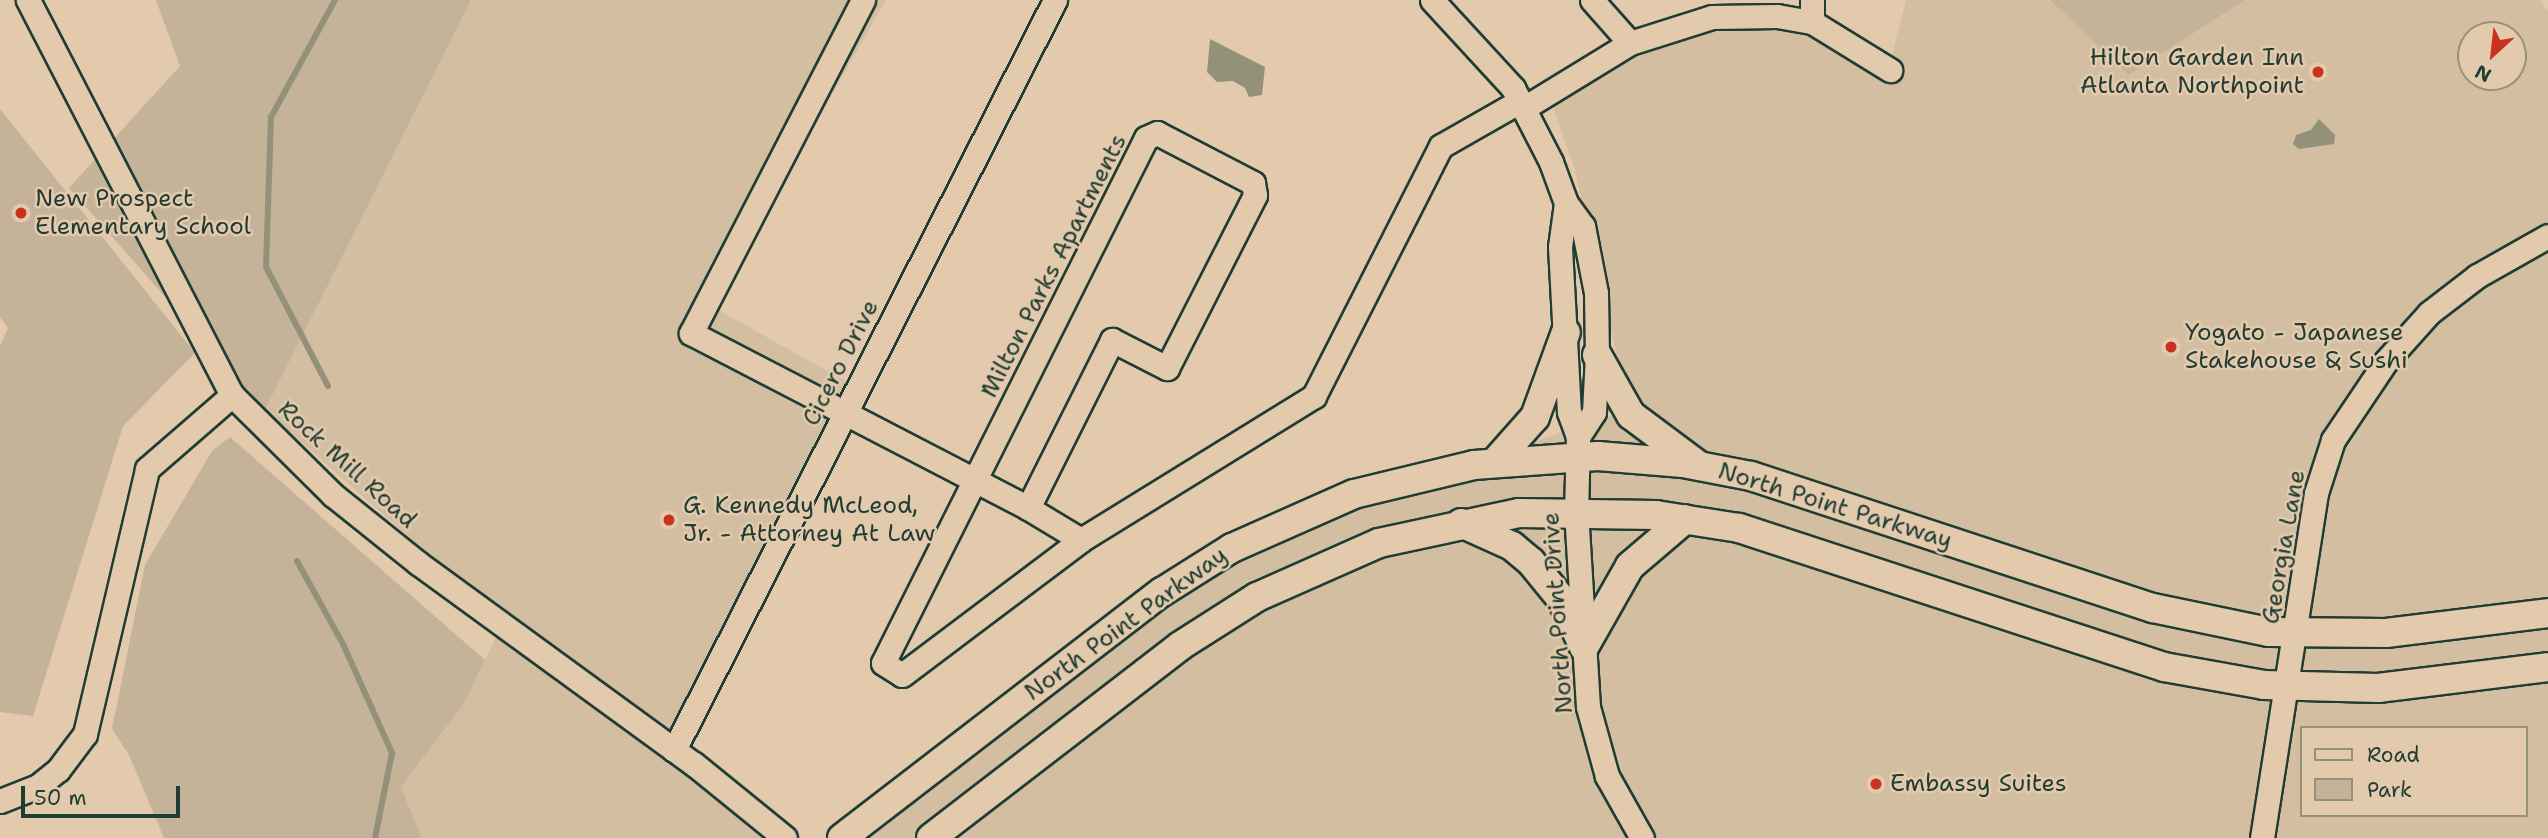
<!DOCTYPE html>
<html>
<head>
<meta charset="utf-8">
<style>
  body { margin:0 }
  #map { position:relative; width:2548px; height:838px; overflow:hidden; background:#e4caac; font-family:"Shantell Sans",sans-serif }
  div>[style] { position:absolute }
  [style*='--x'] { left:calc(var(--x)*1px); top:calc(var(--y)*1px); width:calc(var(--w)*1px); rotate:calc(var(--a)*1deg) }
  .built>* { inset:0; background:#d3bea2 }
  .green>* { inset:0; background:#c4b299 }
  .water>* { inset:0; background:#94917b }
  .stream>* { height:6px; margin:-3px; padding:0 3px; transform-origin:3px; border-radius:3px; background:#94917b }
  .roads { filter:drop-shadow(2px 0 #1f3d34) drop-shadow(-2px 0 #1f3d34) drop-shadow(0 2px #1f3d34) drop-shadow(0 -2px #1f3d34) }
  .minor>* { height:23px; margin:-11.5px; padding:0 11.5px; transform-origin:11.5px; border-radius:11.5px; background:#e4caac }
  .tertiary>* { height:28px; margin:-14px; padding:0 14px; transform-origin:14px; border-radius:14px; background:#e4caac }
  .dots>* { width:19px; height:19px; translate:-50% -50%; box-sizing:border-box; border:4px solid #e4caac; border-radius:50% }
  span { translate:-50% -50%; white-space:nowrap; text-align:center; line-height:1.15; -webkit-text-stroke:5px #e4caac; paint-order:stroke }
  .poi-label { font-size:24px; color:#1f3d34 }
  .right { translate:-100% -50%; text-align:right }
  .left { translate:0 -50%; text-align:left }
  .street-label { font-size:24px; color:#1f3d34 }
  .legend { position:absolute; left:2300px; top:726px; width:228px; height:91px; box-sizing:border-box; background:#e4caac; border:2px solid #95927c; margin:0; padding:9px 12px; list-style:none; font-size:21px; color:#1f3d34 }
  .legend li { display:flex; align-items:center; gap:14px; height:35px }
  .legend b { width:35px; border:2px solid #95927c }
  .north { position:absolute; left:2457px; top:21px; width:70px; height:70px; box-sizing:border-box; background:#e4caac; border:2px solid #95927c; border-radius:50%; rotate:207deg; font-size:19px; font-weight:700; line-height:28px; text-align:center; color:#1f3d34 }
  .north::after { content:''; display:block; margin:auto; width:24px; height:32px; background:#c8321e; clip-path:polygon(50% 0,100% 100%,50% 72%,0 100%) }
  .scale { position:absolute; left:21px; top:786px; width:159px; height:32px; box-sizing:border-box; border:4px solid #1f3d34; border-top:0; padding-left:9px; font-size:21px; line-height:24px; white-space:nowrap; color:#1f3d34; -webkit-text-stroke:5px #e4caac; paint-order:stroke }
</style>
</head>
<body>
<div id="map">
  <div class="built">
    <i style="clip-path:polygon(471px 0,886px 0,711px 306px,860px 389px,674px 754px,780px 838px,422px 838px,401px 787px,463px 705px,504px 621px,265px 410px)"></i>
    <i style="clip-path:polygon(evenodd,1906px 0,2050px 0,2129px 75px,2245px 0,2540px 0,2548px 11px,2548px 838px,835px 838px,1224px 546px,1629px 410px,1574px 167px,1550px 99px,1650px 27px,1774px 4px,1891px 59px,1906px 0,2471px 35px,2513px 35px,2513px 77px,2471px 77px,2471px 35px,1906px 0,2301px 728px,2525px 728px,2525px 815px,2301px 815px,2301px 728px)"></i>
  </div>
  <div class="green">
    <i style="clip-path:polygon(156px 0,471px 0,265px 410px,69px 188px,180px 66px)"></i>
    <i style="clip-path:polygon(2050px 0,2245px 0,2129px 75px)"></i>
    <i style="clip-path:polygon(0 109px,195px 353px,123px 426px,33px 716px,0 712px,0 346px,8px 328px,0 317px)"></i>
    <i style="clip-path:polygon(230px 437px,485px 660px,463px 705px,401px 787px,422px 838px,164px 838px,129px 755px,112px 729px,145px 565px,212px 451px)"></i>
  </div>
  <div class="water">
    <i style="clip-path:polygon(1210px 39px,1265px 67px,1262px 95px,1249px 97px,1245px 88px,1233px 81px,1217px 82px,1207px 72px)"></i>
    <i style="clip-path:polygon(2319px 119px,2335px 135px,2334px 144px,2299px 149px,2293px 144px,2296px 135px,2311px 130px)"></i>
  </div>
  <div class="stream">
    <i style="--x:328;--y:386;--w:134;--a:-117.5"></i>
    <i style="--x:266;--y:267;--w:150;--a:-88.1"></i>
    <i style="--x:271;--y:117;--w:133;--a:-61.3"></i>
    <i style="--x:297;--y:561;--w:95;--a:61"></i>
    <i style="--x:343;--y:644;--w:120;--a:65.8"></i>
    <i style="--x:392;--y:753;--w:87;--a:101.3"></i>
  </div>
  <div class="roads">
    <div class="minor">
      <i style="--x:28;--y:0;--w:445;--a:62.7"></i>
      <i style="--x:232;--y:395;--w:142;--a:44.7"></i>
      <i style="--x:333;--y:495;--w:109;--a:38.7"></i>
      <i style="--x:418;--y:563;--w:341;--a:36.1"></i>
      <i style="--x:694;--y:764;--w:117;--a:39.1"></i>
      <i style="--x:863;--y:0;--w:375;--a:117.3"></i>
      <i style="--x:691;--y:333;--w:380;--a:27.4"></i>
      <i style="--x:1028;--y:508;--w:62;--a:31.1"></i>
      <i style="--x:1432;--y:0;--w:120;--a:47.4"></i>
      <i style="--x:1513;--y:88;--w:83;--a:62.8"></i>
      <i style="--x:1551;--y:162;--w:44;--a:69.9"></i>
      <i style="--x:1566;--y:203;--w:29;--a:54"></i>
      <i style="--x:1583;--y:226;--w:68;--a:79"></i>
      <i style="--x:1596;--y:293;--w:62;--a:89.1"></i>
      <i style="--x:1597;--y:355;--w:57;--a:93"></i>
      <i style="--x:1594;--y:412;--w:30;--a:123"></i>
      <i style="--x:1592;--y:0;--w:57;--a:48.5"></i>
      <i style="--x:1812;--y:22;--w:22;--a:-90"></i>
      <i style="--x:1524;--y:108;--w:124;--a:-31.5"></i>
      <i style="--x:1630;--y:43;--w:86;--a:-17.6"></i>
      <i style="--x:1712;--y:17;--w:65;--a:-0.9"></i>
      <i style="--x:1777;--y:16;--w:36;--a:10"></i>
      <i style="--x:1812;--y:22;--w:92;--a:31.6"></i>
      <i style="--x:1566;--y:203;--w:44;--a:97.8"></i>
      <i style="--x:1560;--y:247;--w:165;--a:86.9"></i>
      <i style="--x:1569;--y:412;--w:27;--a:70"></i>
      <i style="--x:1578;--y:437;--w:74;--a:91.5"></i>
      <i style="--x:1576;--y:511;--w:196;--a:86.5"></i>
      <i style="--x:1588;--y:707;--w:72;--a:74.6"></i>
      <i style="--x:1607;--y:776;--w:71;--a:60.6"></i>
      <i style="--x:1028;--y:508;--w:188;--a:-63.4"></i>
      <i style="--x:1112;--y:340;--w:62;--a:27"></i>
      <i style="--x:1167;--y:368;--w:194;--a:-63"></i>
      <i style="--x:1255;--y:195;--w:12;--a:-99"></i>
      <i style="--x:1253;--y:183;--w:108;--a:-152.5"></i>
      <i style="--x:1157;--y:133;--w:12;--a:156"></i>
      <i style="--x:1146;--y:138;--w:587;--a:116.61"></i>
      <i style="--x:883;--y:663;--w:22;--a:32"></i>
      <i style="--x:902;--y:675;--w:224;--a:-37"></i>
      <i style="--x:1081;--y:540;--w:274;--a:-31.7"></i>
      <i style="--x:1314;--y:396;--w:280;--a:-63.1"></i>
      <i style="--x:1441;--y:146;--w:91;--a:-29.7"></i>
      <i style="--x:674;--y:750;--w:841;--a:-63.07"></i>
      <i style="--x:0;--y:801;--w:41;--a:-21.5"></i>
      <i style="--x:38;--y:786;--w:26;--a:-39"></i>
      <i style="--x:58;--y:770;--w:45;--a:-53.1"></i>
      <i style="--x:85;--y:734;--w:272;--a:-76.8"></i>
      <i style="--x:147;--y:469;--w:113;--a:-41"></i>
      <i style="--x:2262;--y:838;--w:349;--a:-81.1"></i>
      <i style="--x:2316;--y:493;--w:56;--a:-72.2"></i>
      <i style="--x:2333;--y:440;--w:95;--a:-56.1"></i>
      <i style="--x:2386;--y:361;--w:64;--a:-48.1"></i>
      <i style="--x:2429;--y:313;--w:61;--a:-37.6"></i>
      <i style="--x:2477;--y:276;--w:81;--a:-29.4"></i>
    </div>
    <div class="tertiary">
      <i style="--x:1597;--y:355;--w:69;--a:60.5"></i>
      <i style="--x:1631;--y:415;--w:84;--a:36.7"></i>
      <i style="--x:1495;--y:462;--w:60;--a:-48.4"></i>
      <i style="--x:1535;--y:417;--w:90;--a:-70"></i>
      <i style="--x:1461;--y:523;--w:56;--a:24.3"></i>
      <i style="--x:1512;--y:546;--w:25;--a:40"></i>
      <i style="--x:1531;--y:562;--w:49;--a:50.8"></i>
      <i style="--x:1562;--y:600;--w:52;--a:64.9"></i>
      <i style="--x:1584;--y:647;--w:93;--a:-60.4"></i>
      <i style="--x:1630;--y:566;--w:72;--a:-40.5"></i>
      <i style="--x:842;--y:838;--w:404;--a:-37.6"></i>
      <i style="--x:1162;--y:592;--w:83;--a:-32.2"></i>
      <i style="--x:1232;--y:548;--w:133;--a:-23.9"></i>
      <i style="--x:1354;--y:494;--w:123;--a:-13.6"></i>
      <i style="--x:1474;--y:465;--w:124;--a:-4.2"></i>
      <i style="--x:1598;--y:456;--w:85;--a:4.7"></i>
      <i style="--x:1683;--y:463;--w:69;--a:10.8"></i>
      <i style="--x:1751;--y:476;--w:423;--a:18.2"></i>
      <i style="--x:2153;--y:608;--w:118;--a:11.7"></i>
      <i style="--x:2269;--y:632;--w:117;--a:0.5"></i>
      <i style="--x:2386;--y:633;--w:163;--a:-7"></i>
      <i style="--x:931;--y:838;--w:314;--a:-37.6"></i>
      <i style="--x:1180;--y:646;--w:91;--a:-32.5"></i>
      <i style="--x:1257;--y:597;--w:133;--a:-23.9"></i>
      <i style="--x:1379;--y:543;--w:143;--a:-12.1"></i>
      <i style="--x:1519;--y:513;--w:137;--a:0.8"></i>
      <i style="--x:1656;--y:515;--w:84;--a:8.9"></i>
      <i style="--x:1739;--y:528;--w:447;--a:18.1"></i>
      <i style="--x:2164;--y:667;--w:102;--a:10.2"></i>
      <i style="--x:2264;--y:685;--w:114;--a:1.5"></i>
      <i style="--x:2378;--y:688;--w:171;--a:-7"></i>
    </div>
  </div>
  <div class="dots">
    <i style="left:2318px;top:72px;background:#c8321e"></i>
    <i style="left:21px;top:213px;background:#c8321e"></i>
    <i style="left:2171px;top:347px;background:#c8321e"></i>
    <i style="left:669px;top:520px;background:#c8321e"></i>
    <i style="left:1876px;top:784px;background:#c8321e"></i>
  </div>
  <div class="poi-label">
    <span class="right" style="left:2304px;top:72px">Hilton Garden Inn<br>Atlanta Northpoint</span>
    <span class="left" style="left:35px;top:213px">New Prospect<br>Elementary School</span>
    <span class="left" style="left:2185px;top:347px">Yogato - Japanese<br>Stakehouse &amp; Sushi</span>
    <span class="left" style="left:683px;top:520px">G. Kennedy McLeod,<br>Jr. - Attorney At Law</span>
    <span class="left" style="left:1890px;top:784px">Embassy Suites</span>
  </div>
  <div class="street-label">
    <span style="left:1054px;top:266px;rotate:-63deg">Milton Parks Apartments</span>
    <span style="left:841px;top:363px;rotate:-63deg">Cicero Drive</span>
    <span style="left:347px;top:465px;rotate:42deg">Rock Mill Road</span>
    <span style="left:1835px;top:506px;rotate:17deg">North Point Parkway</span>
    <span style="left:2284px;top:547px;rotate:-80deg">Georgia Lane</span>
    <span style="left:1558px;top:613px;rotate:-94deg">North Point Drive</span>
    <span style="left:1126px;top:624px;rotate:-36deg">North Point Parkway</span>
  </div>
  <ul class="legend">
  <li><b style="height:9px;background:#e4caac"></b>Road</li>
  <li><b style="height:19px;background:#c4b299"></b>Park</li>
  </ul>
  <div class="north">N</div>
  <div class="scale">50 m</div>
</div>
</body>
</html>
